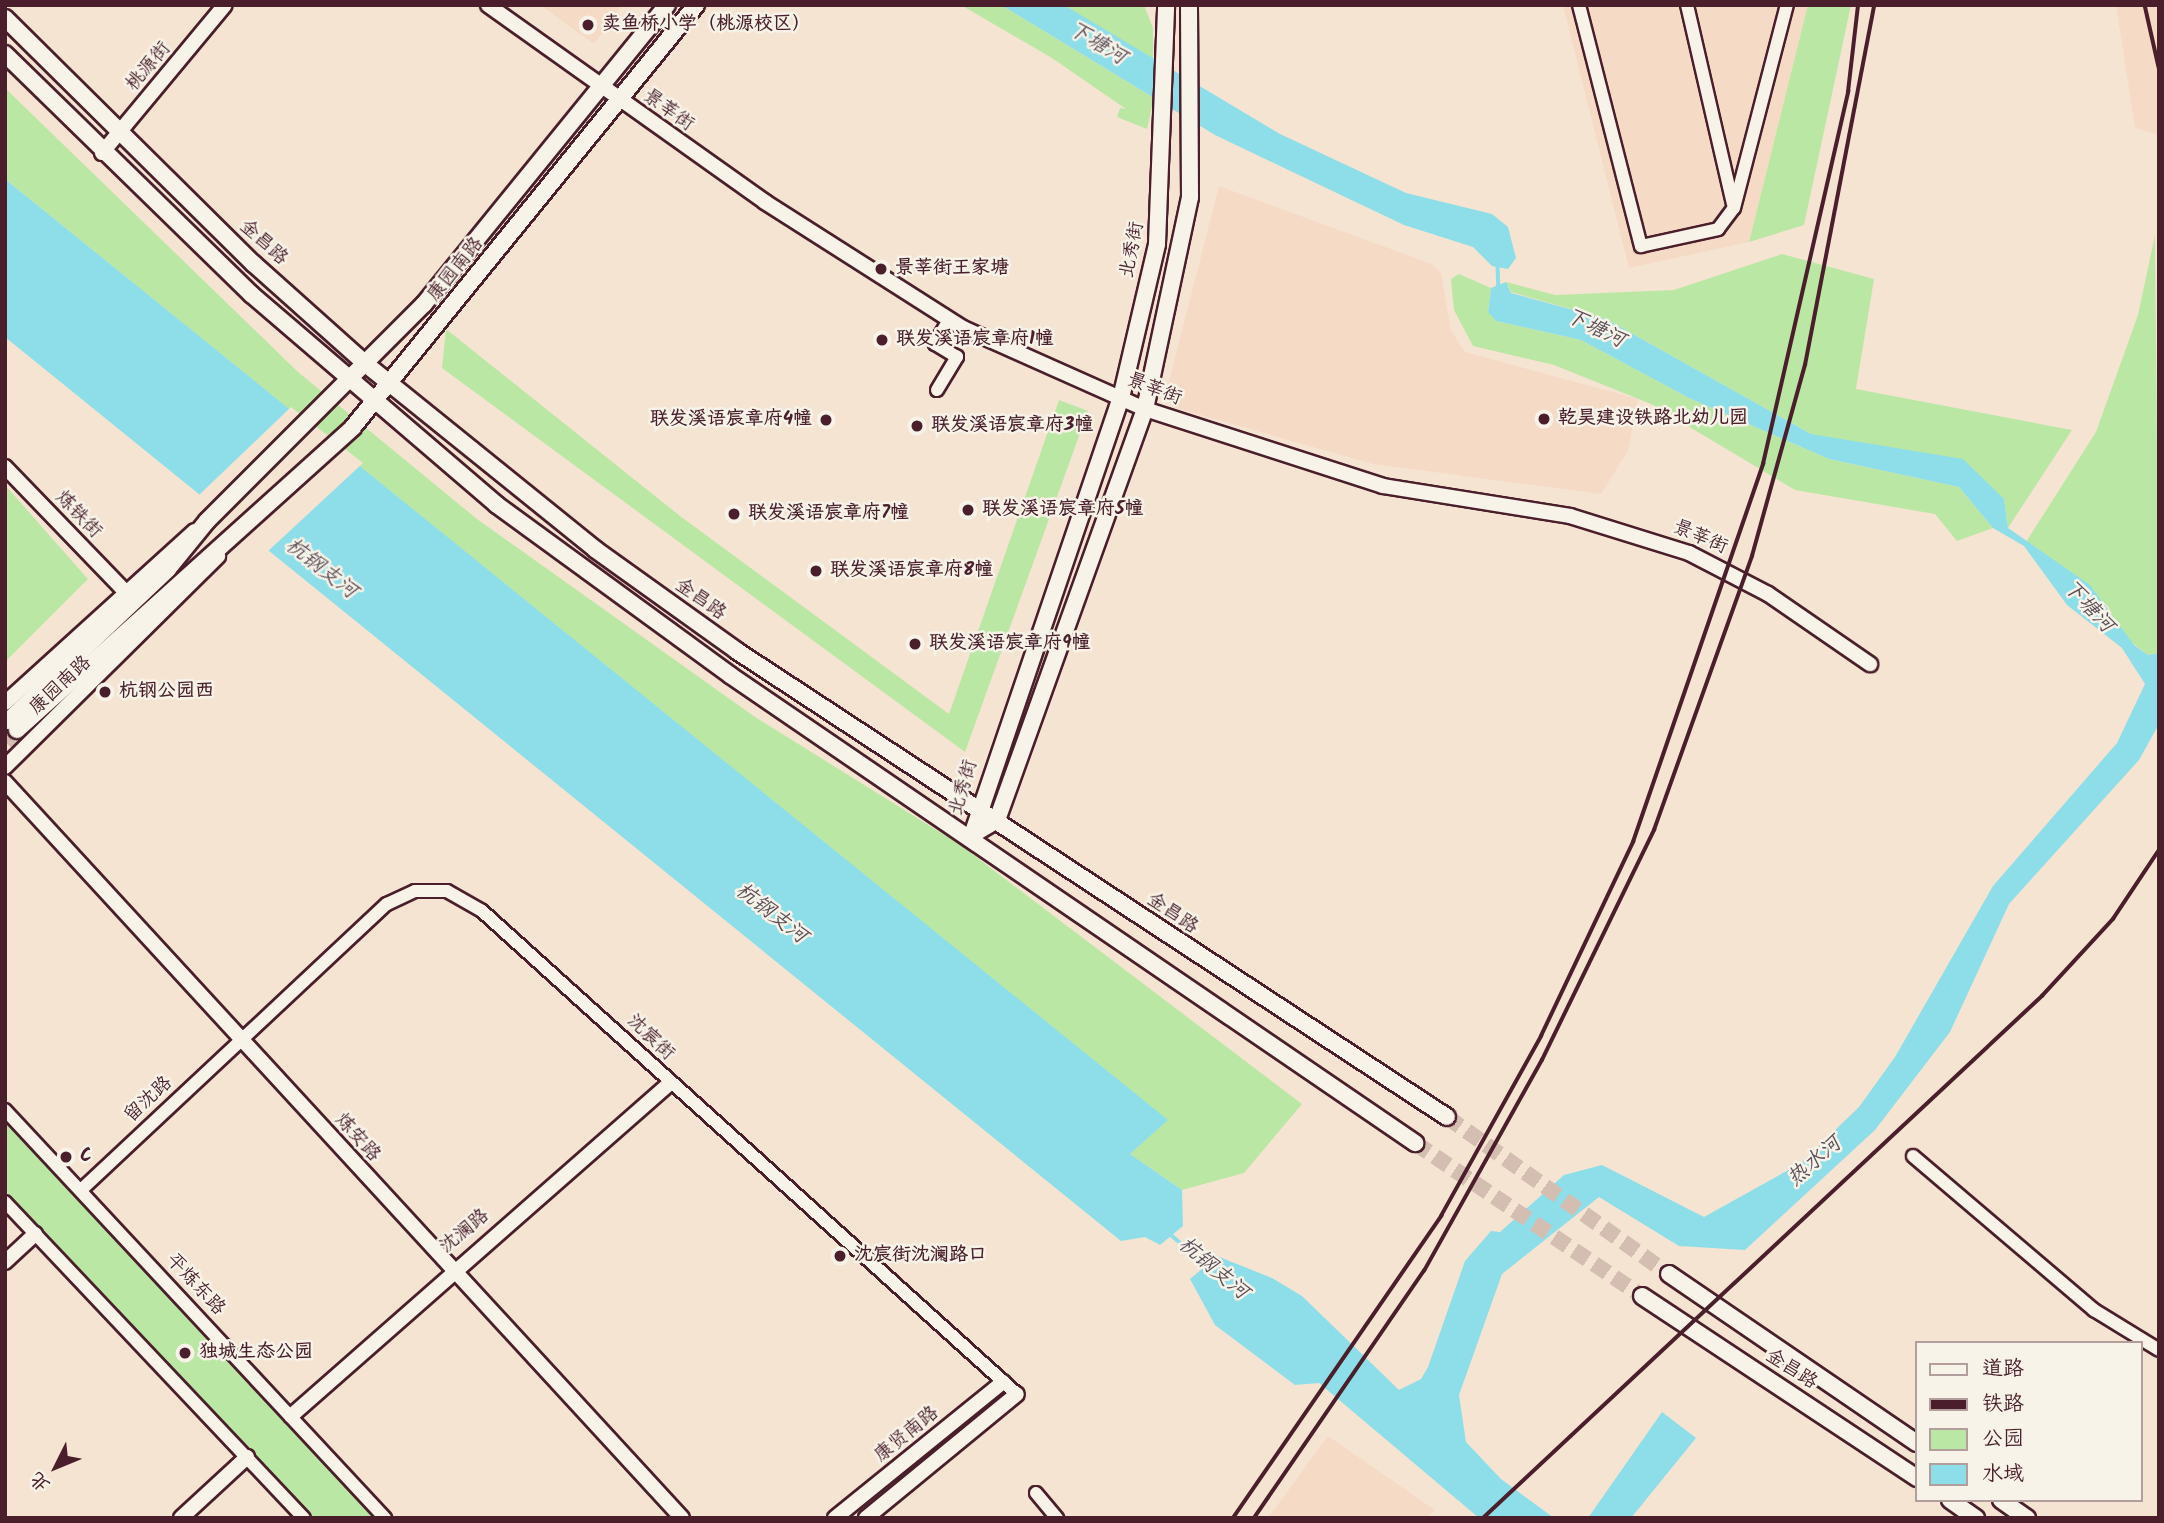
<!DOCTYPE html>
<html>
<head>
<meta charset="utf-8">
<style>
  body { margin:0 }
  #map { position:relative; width:2164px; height:1523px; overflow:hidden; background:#f6e4d3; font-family:Kalam,"LXGW WenKai TC",sans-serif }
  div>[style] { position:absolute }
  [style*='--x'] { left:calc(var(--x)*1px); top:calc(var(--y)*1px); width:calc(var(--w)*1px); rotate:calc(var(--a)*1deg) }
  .built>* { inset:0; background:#f5dac5 }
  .green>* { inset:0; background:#bbe7a4 }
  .water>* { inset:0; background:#8ddee8 }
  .pier>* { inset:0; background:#f6e4d3 }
  .stream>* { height:3.5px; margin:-1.75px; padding:0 1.75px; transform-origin:1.75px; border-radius:1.75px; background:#8ddee8 }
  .secondary-tunnel>* { height:16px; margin-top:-8px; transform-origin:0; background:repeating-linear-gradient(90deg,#d4bdb1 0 16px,transparent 0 24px) }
  .roads { filter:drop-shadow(2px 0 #4a1f2b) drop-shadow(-2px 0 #4a1f2b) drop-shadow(0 2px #4a1f2b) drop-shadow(0 -2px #4a1f2b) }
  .minor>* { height:12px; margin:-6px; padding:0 6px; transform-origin:6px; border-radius:6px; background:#f7f3e8 }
  .tertiary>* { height:14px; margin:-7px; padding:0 7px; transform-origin:7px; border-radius:7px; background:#f7f3e8 }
  .secondary>* { height:16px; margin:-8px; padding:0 8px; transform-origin:8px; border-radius:8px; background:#f7f3e8 }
  .rail>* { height:3.5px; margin:-1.75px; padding:0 1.75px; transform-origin:1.75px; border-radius:1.75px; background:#4a1f2b }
  .dots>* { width:19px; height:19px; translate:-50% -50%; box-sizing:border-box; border:4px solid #f7f3e8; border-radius:50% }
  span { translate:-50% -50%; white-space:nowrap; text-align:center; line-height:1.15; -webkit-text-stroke:5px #f7f3e8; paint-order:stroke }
  .poi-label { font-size:19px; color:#4a1f2b; font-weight:700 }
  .left { translate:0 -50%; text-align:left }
  .right { translate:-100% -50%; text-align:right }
  .street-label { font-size:19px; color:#4a1f2b }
  .water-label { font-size:21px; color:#5b4f5a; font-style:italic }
  .frame { position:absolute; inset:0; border:7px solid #4a1f2b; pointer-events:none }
  .legend { position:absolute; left:1915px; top:1341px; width:228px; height:161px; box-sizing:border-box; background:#f7f3e8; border:2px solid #b29e9c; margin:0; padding:9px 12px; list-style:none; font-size:21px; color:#4a1f2b }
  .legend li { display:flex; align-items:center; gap:14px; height:35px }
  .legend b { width:35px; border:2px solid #b29e9c }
  .north { position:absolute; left:21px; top:1432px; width:70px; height:70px; -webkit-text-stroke:5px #f7f3e8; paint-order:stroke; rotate:227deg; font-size:19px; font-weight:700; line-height:28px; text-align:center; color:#4a1f2b }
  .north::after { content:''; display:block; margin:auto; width:24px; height:32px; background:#4a1f2b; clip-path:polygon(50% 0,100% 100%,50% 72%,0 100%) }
</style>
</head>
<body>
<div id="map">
  <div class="built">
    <i style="clip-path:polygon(540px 5px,622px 5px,594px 44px)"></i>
    <i style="clip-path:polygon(1563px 5px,1808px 5px,1749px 242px,1629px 268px)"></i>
    <i style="clip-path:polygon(2116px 5px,2159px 5px,2159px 135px,2135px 128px)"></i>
    <i style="clip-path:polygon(1219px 186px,1432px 264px,1441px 273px,1451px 330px,1465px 352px,1638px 399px,1628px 451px,1601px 494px,1373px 464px,1173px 407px,1166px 393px)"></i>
    <i style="clip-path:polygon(1328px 1436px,1435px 1510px,1426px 1518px,1268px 1518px)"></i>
  </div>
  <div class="green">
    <i style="clip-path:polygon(961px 5px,1001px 5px,1154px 98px,1147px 129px,1117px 117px,1120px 108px,1126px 109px,1052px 58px)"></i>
    <i style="clip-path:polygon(1064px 5px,1144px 5px,1153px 28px,1153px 63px)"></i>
    <i style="clip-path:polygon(1808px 5px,1851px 5px,1804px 225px,1749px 242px)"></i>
    <i style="clip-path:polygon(5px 88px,298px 372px,477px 519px,755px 717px,959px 844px,1302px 1104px,1244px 1173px,1182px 1190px,1130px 1154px,1167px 1120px,5px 179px)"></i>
    <i style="clip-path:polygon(2154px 135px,2159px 653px,2148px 655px,2121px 634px,2108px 606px,2026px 542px,2096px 432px,2138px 315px,2155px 235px)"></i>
    <i style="clip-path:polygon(1782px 254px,1874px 279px,1856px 389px,2072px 430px,2008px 528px,2004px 499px,1811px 434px,1606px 319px,1511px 292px,1506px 282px,1555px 295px,1674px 290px)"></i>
    <i style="clip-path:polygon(1459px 274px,1491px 288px,1488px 311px,1496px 321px,1581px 340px,1689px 398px,1829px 459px,1959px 487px,1993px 528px,1957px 541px,1935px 514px,1795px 490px,1651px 404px,1554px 365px,1473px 346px,1454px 310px,1451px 279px)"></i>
    <i style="clip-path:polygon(446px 329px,680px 516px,949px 714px,1059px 400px,1088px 411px,965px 752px,442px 368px)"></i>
    <i style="clip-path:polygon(5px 485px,88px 579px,5px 662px)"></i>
    <i style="clip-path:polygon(5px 1121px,375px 1518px,309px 1518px,5px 1190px)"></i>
  </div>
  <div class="water">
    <i style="clip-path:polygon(1001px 5px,1064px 5px,1280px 134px,1406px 193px,1492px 214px,1508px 227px,1516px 258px,1508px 269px,1492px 266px,1473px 247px,1404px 225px,1215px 135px)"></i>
    <i style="clip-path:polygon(5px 179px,1168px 1120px,1130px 1154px,1182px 1190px,1183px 1226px,1160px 1245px,1145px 1237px,1121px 1241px,5px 337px)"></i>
    <i style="clip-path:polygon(1506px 282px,1511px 293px,1606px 319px,1811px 434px,1963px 459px,2004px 499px,2008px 528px,2090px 585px,2134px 645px,2148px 655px,2159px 653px,2159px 724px,2139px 760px,2009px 904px,1950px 1032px,1875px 1130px,1745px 1250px,1679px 1246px,1599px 1197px,1502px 1274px,1459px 1395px,1466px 1442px,1501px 1479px,1554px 1518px,1479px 1518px,1319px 1383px,1295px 1385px,1215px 1325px,1190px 1279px,1217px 1256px,1272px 1278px,1302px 1296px,1399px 1390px,1421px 1379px,1428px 1367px,1465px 1261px,1491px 1231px,1500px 1232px,1564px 1175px,1602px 1165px,1704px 1217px,1801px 1163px,1859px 1107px,1895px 1057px,1993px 886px,2117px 743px,2145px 684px,2122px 648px,2067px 605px,2024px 546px,1993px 528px,1959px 487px,1829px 459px,1689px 398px,1581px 340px,1496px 321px,1488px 312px,1491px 288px)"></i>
    <i style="clip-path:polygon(1662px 1412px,1696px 1438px,1631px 1518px,1588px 1518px)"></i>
  </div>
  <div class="pier">
    <i style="clip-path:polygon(291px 407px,363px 463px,266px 553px,199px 495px)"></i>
  </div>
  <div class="stream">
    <i style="--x:1498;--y:265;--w:24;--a:88"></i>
    <i style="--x:1169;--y:1233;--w:52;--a:41.1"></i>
  </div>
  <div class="secondary-tunnel">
    <i style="--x:5;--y:742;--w:17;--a:-45"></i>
    <i style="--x:1447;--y:1117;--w:272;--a:35.3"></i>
    <i style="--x:1415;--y:1143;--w:274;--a:34"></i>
  </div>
  <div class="roads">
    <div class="minor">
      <i style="--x:1579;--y:5;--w:249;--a:75.6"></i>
      <i style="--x:1641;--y:246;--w:79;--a:-12.4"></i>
      <i style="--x:1718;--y:229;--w:26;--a:-53"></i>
      <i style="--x:1734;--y:208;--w:210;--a:-75.4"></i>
      <i style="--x:1687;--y:5;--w:204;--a:77"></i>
      <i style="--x:937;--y:390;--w:39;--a:-59"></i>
      <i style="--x:957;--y:357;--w:26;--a:-149"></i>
      <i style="--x:935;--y:344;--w:28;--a:-60"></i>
      <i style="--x:5;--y:1110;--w:558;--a:47.04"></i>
      <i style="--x:1913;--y:1156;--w:238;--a:40.4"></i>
      <i style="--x:2094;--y:1310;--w:76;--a:31.6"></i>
      <i style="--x:81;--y:1190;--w:419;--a:-43.1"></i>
      <i style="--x:387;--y:904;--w:31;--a:-25"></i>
      <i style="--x:415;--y:891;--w:32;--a:0"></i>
      <i style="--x:447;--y:891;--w:40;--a:29.7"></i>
      <i style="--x:482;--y:911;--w:721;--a:42.08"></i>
      <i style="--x:5;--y:1202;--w:435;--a:46.6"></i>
      <i style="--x:1036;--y:1493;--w:33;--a:50"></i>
    </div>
    <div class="tertiary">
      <i style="--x:488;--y:5;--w:340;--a:35.4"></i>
      <i style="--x:765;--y:202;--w:235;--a:32.5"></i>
      <i style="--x:963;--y:328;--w:199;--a:24"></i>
      <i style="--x:1145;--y:409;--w:250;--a:17.9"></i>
      <i style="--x:1383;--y:486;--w:189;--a:9.1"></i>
      <i style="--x:1570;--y:516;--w:125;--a:17.3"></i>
      <i style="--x:1689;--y:553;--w:89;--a:27.4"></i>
      <i style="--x:1768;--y:594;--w:124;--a:34.5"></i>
      <i style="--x:102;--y:153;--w:192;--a:-50.3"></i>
      <i style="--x:5;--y:467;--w:170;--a:46"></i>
      <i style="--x:5;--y:703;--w:256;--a:-42.2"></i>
      <i style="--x:5;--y:767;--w:300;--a:-44.7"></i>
      <i style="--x:5;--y:782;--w:1000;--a:47.39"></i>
      <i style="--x:5;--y:1262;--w:41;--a:-43"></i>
      <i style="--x:291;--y:1416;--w:505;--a:-41.3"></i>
      <i style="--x:181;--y:1518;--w:90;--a:-42.7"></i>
      <i style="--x:835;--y:1518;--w:216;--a:-39"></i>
      <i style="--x:866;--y:1518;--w:195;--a:-39.4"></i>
    </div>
    <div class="secondary">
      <i style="--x:5;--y:18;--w:350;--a:44.7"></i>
      <i style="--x:254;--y:264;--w:152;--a:41.8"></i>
      <i style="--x:367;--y:365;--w:294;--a:38.9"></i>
      <i style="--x:596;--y:550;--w:173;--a:35.6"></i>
      <i style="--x:737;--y:651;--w:849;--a:33.28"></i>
      <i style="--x:5;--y:54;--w:344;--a:44.3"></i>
      <i style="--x:251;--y:294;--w:324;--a:40.6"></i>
      <i style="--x:497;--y:505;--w:288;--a:36.1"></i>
      <i style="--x:730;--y:675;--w:830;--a:34.34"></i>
      <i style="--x:8;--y:721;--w:221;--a:-43.5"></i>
      <i style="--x:168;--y:569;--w:62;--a:-50.9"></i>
      <i style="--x:207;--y:521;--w:307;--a:-45"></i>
      <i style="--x:424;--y:304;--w:385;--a:-50.9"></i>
      <i style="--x:17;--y:730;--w:452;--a:-42"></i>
      <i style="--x:353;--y:427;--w:544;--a:-50.9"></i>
      <i style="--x:972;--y:835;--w:29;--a:-31"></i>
      <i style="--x:997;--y:820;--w:437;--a:-70.2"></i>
      <i style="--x:1145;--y:409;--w:217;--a:-78"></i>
      <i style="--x:1190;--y:197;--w:192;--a:-90.3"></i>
      <i style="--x:972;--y:835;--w:462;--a:-71.2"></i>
      <i style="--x:1121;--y:398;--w:158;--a:-76.8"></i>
      <i style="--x:1157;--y:244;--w:239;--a:-87.8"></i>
      <i style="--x:1669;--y:1274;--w:300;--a:34.3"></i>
      <i style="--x:1642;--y:1296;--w:330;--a:33.5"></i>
      <i style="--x:1950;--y:1500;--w:32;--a:35"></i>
      <i style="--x:2001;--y:1500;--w:32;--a:35"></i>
    </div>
  </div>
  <div class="rail">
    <i style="--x:2145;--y:5;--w:64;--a:77.3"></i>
    <i style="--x:1233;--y:1518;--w:367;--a:-55.4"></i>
    <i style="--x:1441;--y:1216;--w:206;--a:-60.9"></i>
    <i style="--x:1541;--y:1036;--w:215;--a:-64.6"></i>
    <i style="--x:1633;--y:842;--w:400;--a:-71"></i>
    <i style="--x:1763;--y:464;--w:382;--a:-77.1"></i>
    <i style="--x:1848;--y:92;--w:88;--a:-83.4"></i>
    <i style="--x:1254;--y:1518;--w:300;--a:-55.5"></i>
    <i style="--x:1424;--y:1271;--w:242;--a:-60.8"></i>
    <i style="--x:1542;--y:1060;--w:256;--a:-64"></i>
    <i style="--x:1654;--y:830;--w:291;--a:-70.3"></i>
    <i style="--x:1752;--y:556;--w:198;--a:-74.5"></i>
    <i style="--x:1805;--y:365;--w:367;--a:-79.1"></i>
    <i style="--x:1483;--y:1518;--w:765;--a:-43.04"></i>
    <i style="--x:2042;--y:996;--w:105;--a:-47.3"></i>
    <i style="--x:2113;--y:919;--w:83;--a:-56.3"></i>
  </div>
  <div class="dots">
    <i style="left:588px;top:25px;background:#4a1f2b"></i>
    <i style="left:881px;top:269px;background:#4a1f2b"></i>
    <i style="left:882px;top:340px;background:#4a1f2b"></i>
    <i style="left:1544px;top:419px;background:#4a1f2b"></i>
    <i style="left:826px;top:420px;background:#4a1f2b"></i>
    <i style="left:917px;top:426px;background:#4a1f2b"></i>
    <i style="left:968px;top:510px;background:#4a1f2b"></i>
    <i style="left:734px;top:514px;background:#4a1f2b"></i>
    <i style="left:816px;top:571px;background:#4a1f2b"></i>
    <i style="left:915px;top:644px;background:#4a1f2b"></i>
    <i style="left:105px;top:692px;background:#4a1f2b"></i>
    <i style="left:66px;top:1157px;background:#4a1f2b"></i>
    <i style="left:840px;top:1256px;background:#4a1f2b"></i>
    <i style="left:185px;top:1353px;background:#4a1f2b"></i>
  </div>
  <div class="poi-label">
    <span class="left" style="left:602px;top:25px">卖鱼桥小学（桃源校区）</span>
    <span class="left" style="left:895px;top:269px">景莘街王家塘</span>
    <span class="left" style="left:896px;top:340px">联发溪语宸章府1幢</span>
    <span class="left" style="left:1558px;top:419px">乾昊建设铁路北幼儿园</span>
    <span class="right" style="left:812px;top:420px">联发溪语宸章府4幢</span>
    <span class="left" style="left:931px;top:426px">联发溪语宸章府3幢</span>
    <span class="left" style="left:982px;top:510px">联发溪语宸章府5幢</span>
    <span class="left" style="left:748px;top:514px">联发溪语宸章府7幢</span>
    <span class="left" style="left:830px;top:571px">联发溪语宸章府8幢</span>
    <span class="left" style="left:929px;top:644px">联发溪语宸章府9幢</span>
    <span class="left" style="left:119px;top:692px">杭钢公园西</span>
    <span class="left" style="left:80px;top:1157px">C</span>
    <span class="left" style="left:854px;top:1256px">沈宸街沈澜路口</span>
    <span class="left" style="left:199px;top:1353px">独城生态公园</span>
  </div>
  <div class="street-label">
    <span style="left:149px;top:67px;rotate:-50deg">桃源街</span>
    <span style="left:668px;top:111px;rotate:35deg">景莘街</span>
    <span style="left:263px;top:243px;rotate:42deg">金昌路</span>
    <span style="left:1133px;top:250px;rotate:-79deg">北秀街</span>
    <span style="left:456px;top:270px;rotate:-51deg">康园南路</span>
    <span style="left:1154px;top:390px;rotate:21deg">景莘街</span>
    <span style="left:78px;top:515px;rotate:46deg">炼铁街</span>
    <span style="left:1700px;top:538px;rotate:23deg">景莘街</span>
    <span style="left:700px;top:600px;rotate:35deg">金昌路</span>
    <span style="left:61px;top:686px;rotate:-43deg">康园南路</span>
    <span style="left:964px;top:788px;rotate:-74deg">北秀街</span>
    <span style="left:1172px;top:914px;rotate:34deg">金昌路</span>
    <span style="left:650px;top:1038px;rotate:43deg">沈宸街</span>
    <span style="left:149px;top:1100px;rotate:-43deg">留沈路</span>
    <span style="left:357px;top:1138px;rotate:48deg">炼安路</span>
    <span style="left:465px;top:1232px;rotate:-40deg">沈澜路</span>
    <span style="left:195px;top:1285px;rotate:47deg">平炼东路</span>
    <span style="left:1791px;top:1370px;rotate:33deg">金昌路</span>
    <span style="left:907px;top:1435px;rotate:-39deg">康贤南路</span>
  </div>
  <div class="water-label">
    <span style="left:1097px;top:44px;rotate:31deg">下塘河</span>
    <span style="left:1595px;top:329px;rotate:26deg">下塘河</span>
    <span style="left:321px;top:569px;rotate:38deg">杭钢支河</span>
    <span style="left:2088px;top:607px;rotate:47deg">下塘河</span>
    <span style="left:771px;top:914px;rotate:38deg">杭钢支河</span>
    <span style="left:1815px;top:1162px;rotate:-41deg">热水河</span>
    <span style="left:1213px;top:1269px;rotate:40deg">杭钢支河</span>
  </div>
  <div class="frame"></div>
  <ul class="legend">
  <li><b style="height:9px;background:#f7f3e8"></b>道路</li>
  <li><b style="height:9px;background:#4a1f2b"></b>铁路</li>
  <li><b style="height:19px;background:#bbe7a4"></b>公园</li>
  <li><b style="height:19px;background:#8ddee8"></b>水域</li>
  </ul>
  <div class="north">北</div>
</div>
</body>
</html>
